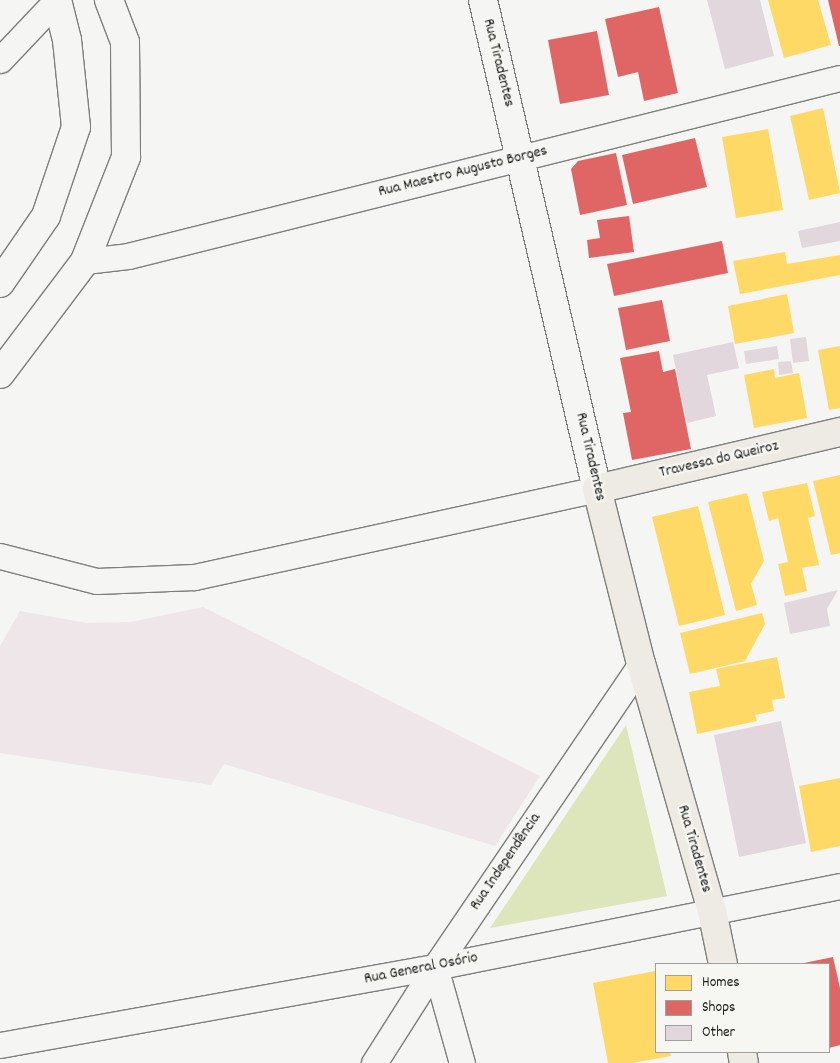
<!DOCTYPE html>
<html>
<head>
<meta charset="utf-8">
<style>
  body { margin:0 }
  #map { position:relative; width:840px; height:1063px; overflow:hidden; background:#f5f5f3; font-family:Dekko,sans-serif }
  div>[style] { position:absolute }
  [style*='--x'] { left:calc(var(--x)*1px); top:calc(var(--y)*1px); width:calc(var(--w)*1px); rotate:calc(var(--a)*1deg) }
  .built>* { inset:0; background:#eee6e8 }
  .green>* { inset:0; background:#dde6bb }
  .homes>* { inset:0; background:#ffd966 }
  .shops>* { inset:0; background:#e06666 }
  .building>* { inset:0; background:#e1d7dc }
  .roads { filter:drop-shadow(1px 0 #7e7e7d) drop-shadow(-1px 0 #7e7e7d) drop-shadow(0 1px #7e7e7d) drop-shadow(0 -1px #7e7e7d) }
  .street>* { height:25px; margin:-12.5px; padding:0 12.5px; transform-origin:12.5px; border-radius:12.5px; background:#f5f5f3 }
  .secondary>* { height:28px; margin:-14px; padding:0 14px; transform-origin:14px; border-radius:14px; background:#f5f5f3 }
  .primary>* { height:28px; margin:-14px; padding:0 14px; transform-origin:14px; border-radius:14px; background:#eeebe4 }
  span { translate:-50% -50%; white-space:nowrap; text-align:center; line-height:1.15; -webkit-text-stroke:5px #f6f6f2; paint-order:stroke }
  .street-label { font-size:16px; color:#1c1c1c }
  .legend { position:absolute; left:655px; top:963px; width:175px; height:90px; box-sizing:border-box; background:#f6f6f2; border:1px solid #9f9f9c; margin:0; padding:6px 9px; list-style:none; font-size:15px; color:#1c1c1c }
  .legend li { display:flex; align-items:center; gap:10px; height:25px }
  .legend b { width:25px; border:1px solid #9f9f9c }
</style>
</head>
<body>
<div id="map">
  <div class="built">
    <i style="clip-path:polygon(203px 607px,540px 776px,495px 846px,224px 764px,211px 785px,0 753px,0 646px,20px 611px,86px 623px,131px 622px)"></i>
  </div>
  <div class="green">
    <i style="clip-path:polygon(626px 725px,667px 896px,490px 928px)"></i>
  </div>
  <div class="homes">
    <i style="clip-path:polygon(768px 0,818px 0,831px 45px,784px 58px)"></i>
    <i style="clip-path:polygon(823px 108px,840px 193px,809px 200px,790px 116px)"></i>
    <i style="clip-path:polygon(768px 129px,783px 210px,736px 218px,722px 137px)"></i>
    <i style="clip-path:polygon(785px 252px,787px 264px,840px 255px,840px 275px,740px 294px,733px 261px)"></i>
    <i style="clip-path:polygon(787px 294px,794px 333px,735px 344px,728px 306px)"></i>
    <i style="clip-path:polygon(840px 346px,840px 408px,829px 410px,818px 350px)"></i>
    <i style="clip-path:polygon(774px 369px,775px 378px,799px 373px,807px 418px,754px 428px,744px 375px)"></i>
    <i style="clip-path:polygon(840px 475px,840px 553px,831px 555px,813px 481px)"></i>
    <i style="clip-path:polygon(807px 483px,815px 516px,808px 518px,819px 565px,802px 568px,807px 591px,785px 596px,778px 564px,788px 562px,778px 518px,769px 521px,762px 492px)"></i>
    <i style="clip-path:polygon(747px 493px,764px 561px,751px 584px,757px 605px,736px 611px,708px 502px)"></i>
    <i style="clip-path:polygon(698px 506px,725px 615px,679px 626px,652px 517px)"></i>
    <i style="clip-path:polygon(762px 613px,765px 624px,745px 661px,690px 674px,680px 633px)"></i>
    <i style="clip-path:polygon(777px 657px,785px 698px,772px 700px,774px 711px,755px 715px,757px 721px,697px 734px,689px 692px,720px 686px,716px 669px)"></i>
    <i style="clip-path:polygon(840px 778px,840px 846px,811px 852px,799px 786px)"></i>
    <i style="clip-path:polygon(655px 971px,656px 1052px,670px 1052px,671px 1056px,632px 1063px,608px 1063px,593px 983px)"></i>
  </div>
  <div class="shops">
    <i style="clip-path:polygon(828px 0,840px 0,840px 46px,839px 46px)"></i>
    <i style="clip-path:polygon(659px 7px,678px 93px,644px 101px,638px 72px,618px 77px,605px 19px)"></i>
    <i style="clip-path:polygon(597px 31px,609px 95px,560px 104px,548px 40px)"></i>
    <i style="clip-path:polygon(695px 138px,707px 187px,633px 204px,622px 155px)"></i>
    <i style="clip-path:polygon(616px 153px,627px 205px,580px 215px,571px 169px,578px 161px)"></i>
    <i style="clip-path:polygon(629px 216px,634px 252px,589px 258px,587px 240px,600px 238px,597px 220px)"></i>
    <i style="clip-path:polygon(722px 241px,728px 273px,614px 296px,607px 264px)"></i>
    <i style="clip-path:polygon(662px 300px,670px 341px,626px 350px,618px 308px)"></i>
    <i style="clip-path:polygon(659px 351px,663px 372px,675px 369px,691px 449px,632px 460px,623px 413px,631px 412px,620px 358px)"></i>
    <i style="clip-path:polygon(833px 957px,840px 988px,840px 1045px,829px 1048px,829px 964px,804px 963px)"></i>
  </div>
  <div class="building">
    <i style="clip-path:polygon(707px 0,760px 0,774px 56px,725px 69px)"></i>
    <i style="clip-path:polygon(840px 222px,840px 241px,802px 248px,798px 231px)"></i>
    <i style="clip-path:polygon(806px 337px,809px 361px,793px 363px,790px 339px)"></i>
    <i style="clip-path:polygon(733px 342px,739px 368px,707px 375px,716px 416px,687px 423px,673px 355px)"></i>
    <i style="clip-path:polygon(777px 346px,779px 359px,746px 364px,744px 351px)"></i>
    <i style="clip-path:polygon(791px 361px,793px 373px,779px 375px,778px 362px)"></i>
    <i style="clip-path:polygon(838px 590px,827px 609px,830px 626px,790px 634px,784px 603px)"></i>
    <i style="clip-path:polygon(781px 721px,806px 843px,739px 857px,714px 735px)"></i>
  </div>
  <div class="roads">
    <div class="street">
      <i style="--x:0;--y:60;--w:83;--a:-46.5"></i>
      <i style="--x:85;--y:261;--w:43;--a:-6.6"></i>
      <i style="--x:128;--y:256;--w:734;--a:-14.04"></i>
      <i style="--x:0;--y:556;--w:100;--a:14.5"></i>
      <i style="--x:97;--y:581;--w:97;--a:-2.4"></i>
      <i style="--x:194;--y:577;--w:412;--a:-12.3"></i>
      <i style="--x:435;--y:967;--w:100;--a:74.3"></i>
      <i style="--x:0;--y:1045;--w:442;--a:-10.2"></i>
      <i style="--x:435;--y:967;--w:413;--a:-11.3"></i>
      <i style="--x:374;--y:1063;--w:114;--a:-57.6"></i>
      <i style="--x:435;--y:967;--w:366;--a:-55.8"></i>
    </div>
    <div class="secondary">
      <i style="--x:483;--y:0;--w:502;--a:76.88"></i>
      <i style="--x:0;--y:283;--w:81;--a:-55.5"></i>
      <i style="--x:46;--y:216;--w:94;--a:-71.4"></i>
      <i style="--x:76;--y:127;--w:87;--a:-95.9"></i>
      <i style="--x:67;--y:40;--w:41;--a:-104"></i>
      <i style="--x:0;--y:374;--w:141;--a:-53"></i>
      <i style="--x:85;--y:261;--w:112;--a:-68.5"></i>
      <i style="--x:126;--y:157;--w:115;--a:-90.5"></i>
      <i style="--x:125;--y:42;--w:45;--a:-110.9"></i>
    </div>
    <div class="primary">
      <i style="--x:723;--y:964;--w:54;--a:-101.7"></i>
      <i style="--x:712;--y:911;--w:257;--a:-106"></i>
      <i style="--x:641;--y:664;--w:180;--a:-104.1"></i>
      <i style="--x:597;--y:489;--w:250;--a:-13.2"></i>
      <i style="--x:742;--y:1052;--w:11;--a:80"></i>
    </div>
  </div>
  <div class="street-label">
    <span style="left:498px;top:63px;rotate:76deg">Rua Tiradentes</span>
    <span style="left:463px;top:172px;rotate:-14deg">Rua Maestro Augusto Borges</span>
    <span style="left:590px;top:457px;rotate:77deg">Rua Tiradentes</span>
    <span style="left:719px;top:460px;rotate:-13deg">Travessa do Queiroz</span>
    <span style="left:694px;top:849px;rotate:74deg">Rua Tiradentes</span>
    <span style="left:506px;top:862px;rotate:-56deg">Rua Independência</span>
    <span style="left:421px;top:969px;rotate:-11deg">Rua General Osório</span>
  </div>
  <ul class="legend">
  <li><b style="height:14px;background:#ffd966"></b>Homes</li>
  <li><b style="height:14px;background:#e06666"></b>Shops</li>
  <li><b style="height:14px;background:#e1d7dc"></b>Other</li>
  </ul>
</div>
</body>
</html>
